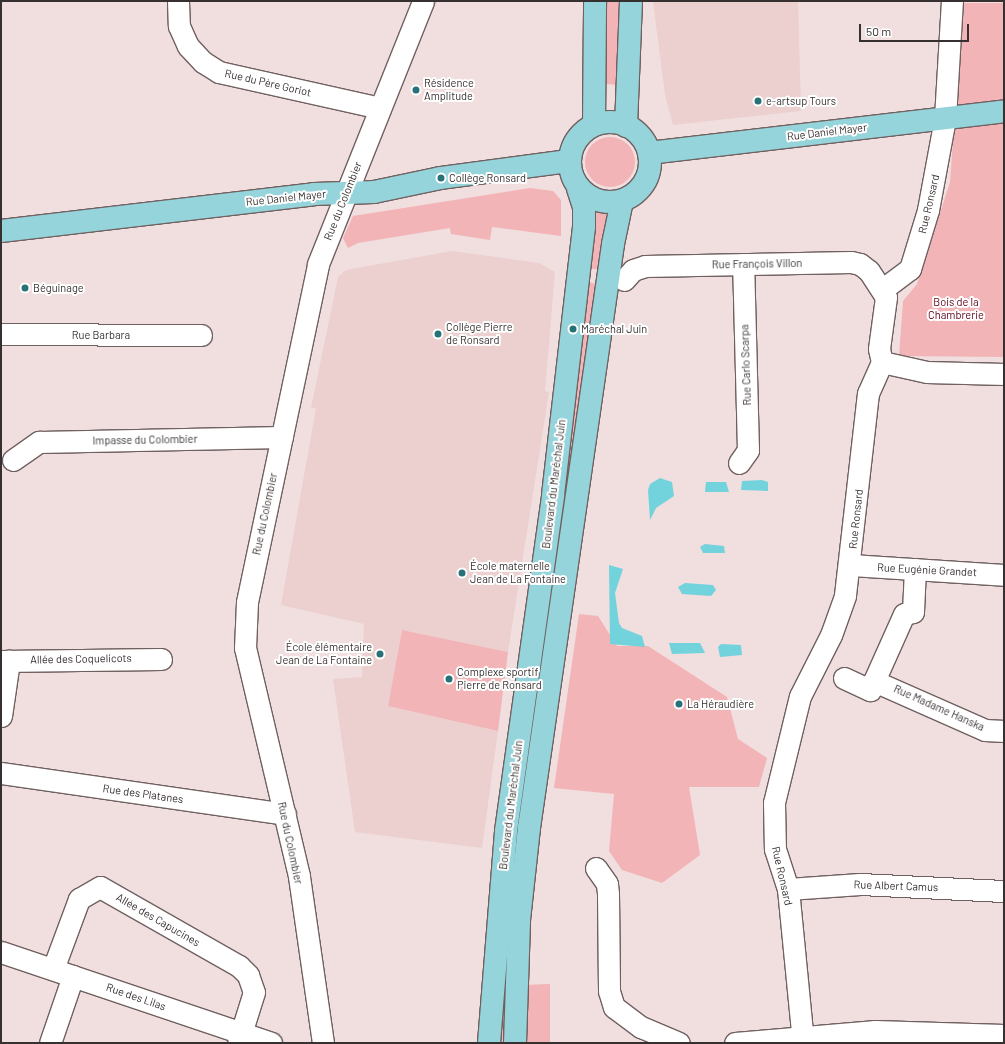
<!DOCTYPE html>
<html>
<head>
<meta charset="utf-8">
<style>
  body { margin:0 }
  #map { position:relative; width:1005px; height:1044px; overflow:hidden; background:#f1dede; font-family:Barlow,sans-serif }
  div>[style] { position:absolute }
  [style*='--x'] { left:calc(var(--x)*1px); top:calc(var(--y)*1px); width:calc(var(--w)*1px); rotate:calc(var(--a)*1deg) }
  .built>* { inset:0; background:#ecd0d0 }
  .green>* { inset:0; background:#f2b4b6 }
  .round { border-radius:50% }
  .water>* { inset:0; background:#72d3dd }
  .roads { filter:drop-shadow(1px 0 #706060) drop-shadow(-1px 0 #706060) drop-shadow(0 1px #706060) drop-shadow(0 -1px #706060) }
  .minor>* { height:21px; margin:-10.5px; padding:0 10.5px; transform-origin:10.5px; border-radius:10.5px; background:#fff }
  .major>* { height:22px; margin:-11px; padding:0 11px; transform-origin:11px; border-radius:11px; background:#94d4da }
  .major>.ring { margin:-11px; padding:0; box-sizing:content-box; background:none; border:22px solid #94d4da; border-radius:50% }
  .dots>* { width:11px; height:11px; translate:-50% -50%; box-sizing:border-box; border:2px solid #fff; border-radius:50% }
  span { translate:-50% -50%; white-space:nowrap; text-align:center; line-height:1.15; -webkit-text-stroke:4px #fff; paint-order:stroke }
  .street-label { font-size:11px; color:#373030 }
  .poi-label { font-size:11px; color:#373030 }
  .left { translate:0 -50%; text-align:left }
  .right { translate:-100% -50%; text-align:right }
  .park-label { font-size:11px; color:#5d0016 }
  .frame { position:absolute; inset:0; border:2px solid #373030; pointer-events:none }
  .scale { position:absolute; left:859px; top:24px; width:110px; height:18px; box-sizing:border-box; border:2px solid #373030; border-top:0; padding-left:5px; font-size:12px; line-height:14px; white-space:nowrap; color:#373030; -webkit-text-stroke:3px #fff; paint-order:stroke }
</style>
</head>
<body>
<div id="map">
  <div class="built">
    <i style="clip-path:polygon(653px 1px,798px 1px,801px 111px,673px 125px,665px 95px)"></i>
    <i style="clip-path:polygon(452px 251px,539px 263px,555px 272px,545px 391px,549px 392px,508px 652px,402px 630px,388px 706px,498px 731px,482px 848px,355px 832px,333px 679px,362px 677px,364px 624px,281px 605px,316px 408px,311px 408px,338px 277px,346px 270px)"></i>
  </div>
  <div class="green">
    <i style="clip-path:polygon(601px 1px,623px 1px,619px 85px,605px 84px)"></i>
    <i style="clip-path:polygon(963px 3px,1004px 3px,1004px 357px,899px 356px,903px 301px,917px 284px,950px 182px)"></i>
    <i class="round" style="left:585px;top:137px;width:50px;height:50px"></i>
    <i style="clip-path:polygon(530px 188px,553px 191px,561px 200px,561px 236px,492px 227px,490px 240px,451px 234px,450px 228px,358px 243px,348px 248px,343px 238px,353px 216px)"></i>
    <i style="clip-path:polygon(592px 206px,611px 209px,601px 270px,588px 268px)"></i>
    <i style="clip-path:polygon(587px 282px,598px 284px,508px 976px,504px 1043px,496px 1043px,499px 976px)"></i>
    <i style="clip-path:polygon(579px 614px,598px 616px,617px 646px,648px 646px,727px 697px,738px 739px,767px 758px,759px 787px,689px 787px,700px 855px,662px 883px,622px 870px,609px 851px,614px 794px,554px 788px)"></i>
    <i style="clip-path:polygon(402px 630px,508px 652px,498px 731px,388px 706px)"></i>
    <i style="clip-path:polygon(550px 984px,550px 1043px,521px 1043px,523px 985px)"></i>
  </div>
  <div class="water">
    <i style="clip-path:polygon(660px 478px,672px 482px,674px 496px,656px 508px,650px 520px,648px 490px,650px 484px)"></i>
    <i style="clip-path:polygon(762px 480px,768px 482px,768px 491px,741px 490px,742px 481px)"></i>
    <i style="clip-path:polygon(706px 482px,726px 482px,729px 492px,705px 492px)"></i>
    <i style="clip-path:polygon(705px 544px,724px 546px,725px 553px,703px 553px,700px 547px)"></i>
    <i style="clip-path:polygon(609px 565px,623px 569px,615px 593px,619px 623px,622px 628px,642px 636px,645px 647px,610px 644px)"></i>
    <i style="clip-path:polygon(685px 583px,713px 585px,716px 590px,711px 596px,682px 594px,678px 587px)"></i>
    <i style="clip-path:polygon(669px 643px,700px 643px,705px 653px,672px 654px)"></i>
    <i style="clip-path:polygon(721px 644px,741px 645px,742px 655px,720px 657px,718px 647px)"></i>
  </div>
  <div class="roads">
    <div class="minor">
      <i style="--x:178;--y:1;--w:25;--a:88"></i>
      <i style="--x:179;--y:26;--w:22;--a:66"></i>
      <i style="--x:188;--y:46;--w:22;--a:47"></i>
      <i style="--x:203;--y:62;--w:19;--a:32"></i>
      <i style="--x:219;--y:72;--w:165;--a:12.6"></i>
      <i style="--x:624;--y:280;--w:13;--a:-48"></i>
      <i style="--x:633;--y:270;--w:13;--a:-18"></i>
      <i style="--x:645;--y:266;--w:206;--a:-1.1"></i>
      <i style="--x:851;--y:262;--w:9;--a:13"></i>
      <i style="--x:860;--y:264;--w:11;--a:38"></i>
      <i style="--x:869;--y:271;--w:31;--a:57"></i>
      <i style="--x:886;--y:297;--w:52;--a:97.7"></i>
      <i style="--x:879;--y:349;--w:13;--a:77"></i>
      <i style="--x:882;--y:362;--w:34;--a:114"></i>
      <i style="--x:868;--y:393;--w:204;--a:96.5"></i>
      <i style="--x:845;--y:596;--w:41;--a:109.7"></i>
      <i style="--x:831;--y:635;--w:68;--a:116.9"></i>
      <i style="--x:800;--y:696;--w:110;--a:103.7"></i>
      <i style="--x:774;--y:803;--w:46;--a:88.8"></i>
      <i style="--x:775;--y:849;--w:42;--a:72"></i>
      <i style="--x:788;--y:889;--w:155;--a:84.4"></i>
      <i style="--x:883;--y:289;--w:34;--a:-37"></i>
      <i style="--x:910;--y:269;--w:62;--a:-73"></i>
      <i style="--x:928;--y:210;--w:94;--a:-79.5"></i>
      <i style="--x:945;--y:118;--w:117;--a:-86.6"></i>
      <i style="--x:1;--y:334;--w:200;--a:0.3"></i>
      <i style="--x:882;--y:362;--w:46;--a:12.5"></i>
      <i style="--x:927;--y:372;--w:77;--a:1.5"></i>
      <i style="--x:13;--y:460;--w:32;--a:-35"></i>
      <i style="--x:39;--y:442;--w:243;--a:-1.2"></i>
      <i style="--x:739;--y:463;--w:16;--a:-55"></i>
      <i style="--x:748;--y:450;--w:186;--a:-91.5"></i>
      <i style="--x:851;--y:565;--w:153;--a:3.7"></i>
      <i style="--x:915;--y:569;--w:43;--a:92.7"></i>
      <i style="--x:913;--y:612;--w:9;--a:167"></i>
      <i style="--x:904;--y:614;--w:73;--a:114.1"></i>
      <i style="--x:874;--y:681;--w:121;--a:23.8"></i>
      <i style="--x:985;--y:730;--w:19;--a:3"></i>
      <i style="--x:1;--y:661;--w:160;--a:-0.7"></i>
      <i style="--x:844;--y:678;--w:29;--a:25"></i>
      <i style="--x:870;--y:690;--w:10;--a:-66"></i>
      <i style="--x:1;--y:716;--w:56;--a:-81.7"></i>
      <i style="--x:1;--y:773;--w:287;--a:8.2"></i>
      <i style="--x:596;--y:868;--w:19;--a:55"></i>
      <i style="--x:607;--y:884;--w:10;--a:84"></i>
      <i style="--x:608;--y:894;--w:97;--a:89.4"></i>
      <i style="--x:609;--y:991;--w:17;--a:73"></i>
      <i style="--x:614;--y:1007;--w:34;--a:37"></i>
      <i style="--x:641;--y:1027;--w:41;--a:22.8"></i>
      <i style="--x:788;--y:889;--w:72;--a:-4"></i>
      <i style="--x:860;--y:884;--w:144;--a:2.8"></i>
      <i style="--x:1;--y:952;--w:285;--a:18.6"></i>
      <i style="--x:53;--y:969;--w:75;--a:-69.6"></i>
      <i style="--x:79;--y:899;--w:24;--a:-30"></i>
      <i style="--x:100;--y:887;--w:160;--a:29.6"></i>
      <i style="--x:239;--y:966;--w:13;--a:45"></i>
      <i style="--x:248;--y:975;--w:18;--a:71"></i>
      <i style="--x:254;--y:992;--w:53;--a:107.4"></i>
      <i style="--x:50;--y:1043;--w:71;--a:-71.1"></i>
      <i style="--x:323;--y:1043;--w:169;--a:-98.2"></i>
      <i style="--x:299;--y:876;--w:234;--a:-103.3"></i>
      <i style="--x:245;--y:648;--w:46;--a:-87.5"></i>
      <i style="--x:247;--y:602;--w:345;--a:-78.1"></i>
      <i style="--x:318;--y:264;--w:283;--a:-68.2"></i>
      <i style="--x:735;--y:1043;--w:141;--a:-4.9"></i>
      <i style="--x:875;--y:1031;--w:129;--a:1.8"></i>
    </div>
    <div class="major">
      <i class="ring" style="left:570px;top:122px;width:58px;height:58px"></i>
      <i style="--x:594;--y:125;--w:124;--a:-89.5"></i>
      <i style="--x:626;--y:126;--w:125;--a:-87.7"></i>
      <i style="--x:649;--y:153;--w:357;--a:-6.7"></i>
      <i style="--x:1;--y:231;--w:315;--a:-6.7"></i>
      <i style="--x:314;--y:194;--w:60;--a:-1.9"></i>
      <i style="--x:374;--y:192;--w:68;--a:-11.8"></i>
      <i style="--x:441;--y:178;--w:129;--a:-7.6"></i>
      <i style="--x:489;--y:1043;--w:213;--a:-85.4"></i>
      <i style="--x:506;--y:831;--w:339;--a:-82"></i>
      <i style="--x:553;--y:495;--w:270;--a:-83.4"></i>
      <i style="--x:584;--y:227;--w:20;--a:-90"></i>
      <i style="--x:584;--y:207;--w:20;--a:-108"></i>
      <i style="--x:515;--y:1043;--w:123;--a:-88.1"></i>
      <i style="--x:519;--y:920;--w:93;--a:-83.8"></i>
      <i style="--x:529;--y:828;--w:590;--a:-81.81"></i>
      <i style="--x:613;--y:244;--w:44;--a:-78.2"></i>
    </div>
  </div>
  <div class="dots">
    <i style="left:416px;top:90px;background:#277178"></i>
    <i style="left:758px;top:101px;background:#277178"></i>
    <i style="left:441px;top:178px;background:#277178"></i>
    <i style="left:25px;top:288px;background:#277178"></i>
    <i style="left:573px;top:329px;background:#277178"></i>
    <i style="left:438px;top:334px;background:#277178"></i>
    <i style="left:462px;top:573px;background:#277178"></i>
    <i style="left:380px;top:654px;background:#277178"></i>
    <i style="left:449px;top:679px;background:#277178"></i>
    <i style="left:679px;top:704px;background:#277178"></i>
  </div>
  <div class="street-label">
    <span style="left:268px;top:83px;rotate:13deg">Rue du Père Goriot</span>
    <span style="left:827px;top:132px;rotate:-7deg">Rue Daniel Mayer</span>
    <span style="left:286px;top:198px;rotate:-6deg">Rue Daniel Mayer</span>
    <span style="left:343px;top:201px;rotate:-68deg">Rue du Colombier</span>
    <span style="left:929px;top:204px;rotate:-77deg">Rue Ronsard</span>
    <span style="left:757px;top:264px;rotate:-1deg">Rue François Villon</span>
    <span style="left:101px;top:335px">Rue Barbara</span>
    <span style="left:746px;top:365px;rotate:-92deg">Rue Carlo Scarpa</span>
    <span style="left:145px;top:440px;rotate:-1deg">Impasse du Colombier</span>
    <span style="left:554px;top:484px;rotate:-83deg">Boulevard du Maréchal Juin</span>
    <span style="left:265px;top:514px;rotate:-78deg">Rue du Colombier</span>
    <span style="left:856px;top:519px;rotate:-84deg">Rue Ronsard</span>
    <span style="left:927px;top:570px;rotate:3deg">Rue Eugénie Grandet</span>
    <span style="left:81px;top:659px;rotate:-1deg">Allée des Coquelicots</span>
    <span style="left:939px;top:708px;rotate:24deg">Rue Madame Hanska</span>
    <span style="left:143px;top:794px;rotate:8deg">Rue des Platanes</span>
    <span style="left:511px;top:805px;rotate:-83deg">Boulevard du Maréchal Juin</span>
    <span style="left:290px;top:843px;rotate:78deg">Rue du Colombier</span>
    <span style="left:782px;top:876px;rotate:77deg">Rue Ronsard</span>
    <span style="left:896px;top:886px;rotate:2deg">Rue Albert Camus</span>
    <span style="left:158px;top:920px;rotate:30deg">Allée des Capucines</span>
    <span style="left:136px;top:997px;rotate:19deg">Rue des Lilas</span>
  </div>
  <div class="poi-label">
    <span class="left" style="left:424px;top:90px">Résidence<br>Amplitude</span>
    <span class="left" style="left:766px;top:101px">e-artsup Tours</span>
    <span class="left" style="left:449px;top:178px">Collège Ronsard</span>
    <span class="left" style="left:33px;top:288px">Béguinage</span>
    <span class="left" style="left:446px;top:334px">Collège Pierre<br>de Ronsard</span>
    <span class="left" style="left:581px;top:329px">Maréchal Juin</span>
    <span class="left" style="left:470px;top:573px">École maternelle<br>Jean de La Fontaine</span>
    <span class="right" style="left:372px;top:654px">École élémentaire<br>Jean de La Fontaine</span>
    <span class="left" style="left:457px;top:679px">Complexe sportif<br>Pierre de Ronsard</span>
    <span class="left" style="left:687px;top:704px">La Héraudière</span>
  </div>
  <div class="park-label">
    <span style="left:956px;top:309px">Bois de la<br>Chambrerie</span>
  </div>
  <div class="frame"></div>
  <div class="scale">50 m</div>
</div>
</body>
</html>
